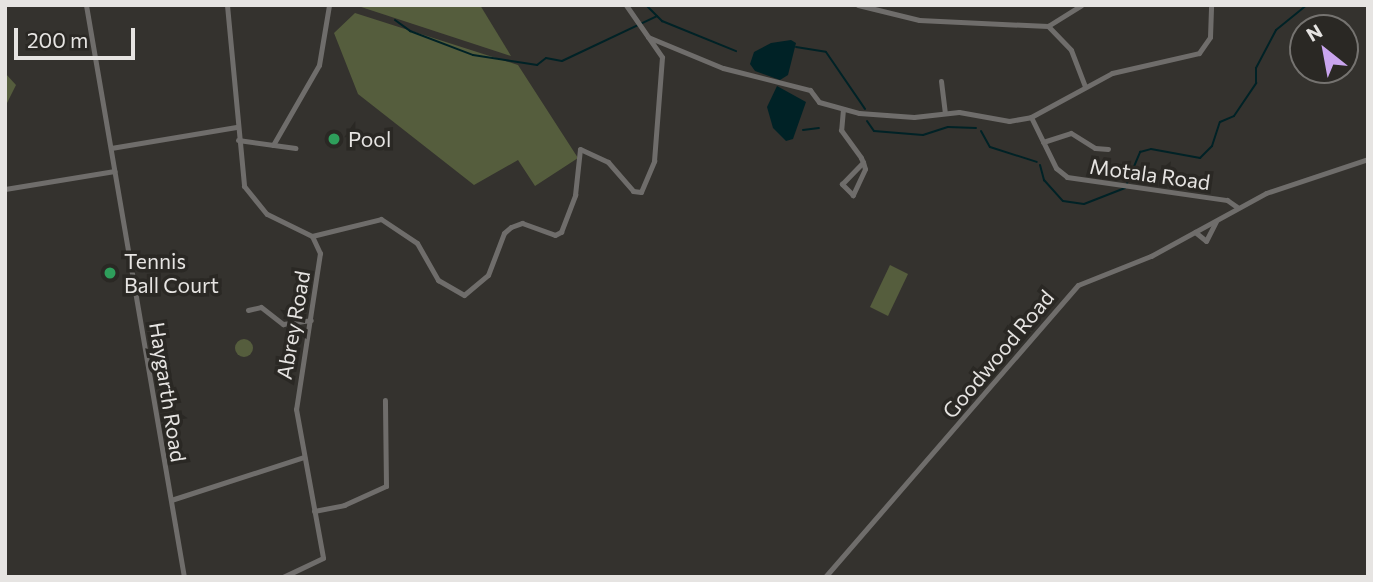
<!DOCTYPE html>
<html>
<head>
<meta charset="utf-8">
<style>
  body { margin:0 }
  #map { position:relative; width:1373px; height:582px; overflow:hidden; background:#34322e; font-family:Commissioner,sans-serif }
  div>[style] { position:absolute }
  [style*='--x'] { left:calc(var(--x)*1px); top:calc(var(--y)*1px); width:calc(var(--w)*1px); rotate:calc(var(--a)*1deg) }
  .green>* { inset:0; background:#555d3d }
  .round { border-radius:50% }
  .water>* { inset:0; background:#002226 }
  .stream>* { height:2px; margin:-1px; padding:0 1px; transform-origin:1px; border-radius:1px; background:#002226 }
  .minor>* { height:5px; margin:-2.5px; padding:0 2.5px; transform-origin:2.5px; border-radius:2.5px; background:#6f6d6b }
  .dots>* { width:19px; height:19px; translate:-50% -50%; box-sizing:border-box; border:4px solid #2a2824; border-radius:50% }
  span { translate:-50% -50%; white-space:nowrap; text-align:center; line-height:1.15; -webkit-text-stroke:7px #2a2824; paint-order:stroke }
  .poi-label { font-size:21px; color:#e6e4e2 }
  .left { translate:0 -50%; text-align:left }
  .street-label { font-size:21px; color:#e6e4e2 }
  .frame { position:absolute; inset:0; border:7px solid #e6e4e2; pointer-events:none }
  .north { position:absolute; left:1289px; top:14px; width:70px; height:70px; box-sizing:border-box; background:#2a2824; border:2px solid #757370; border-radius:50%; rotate:329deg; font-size:19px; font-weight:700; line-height:28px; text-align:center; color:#e6e4e2 }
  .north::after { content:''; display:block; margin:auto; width:24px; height:32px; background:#c9a5ee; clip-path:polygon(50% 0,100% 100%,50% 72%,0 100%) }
  .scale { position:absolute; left:14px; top:28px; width:121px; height:32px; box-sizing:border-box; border:4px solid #e6e4e2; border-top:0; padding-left:9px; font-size:21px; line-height:24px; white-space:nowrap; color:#e6e4e2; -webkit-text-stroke:5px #2a2824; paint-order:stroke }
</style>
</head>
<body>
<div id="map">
  <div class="green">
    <i style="clip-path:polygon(355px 5px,480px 5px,511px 56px)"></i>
    <i style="clip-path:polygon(355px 13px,518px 65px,578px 158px,535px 186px,518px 160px,474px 185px,358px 94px,334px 33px)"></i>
    <i style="clip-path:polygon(5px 73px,16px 85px,5px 107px)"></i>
    <i style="clip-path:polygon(890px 265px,908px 274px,888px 316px,870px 307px)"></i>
    <i class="round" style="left:102px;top:265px;width:16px;height:16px"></i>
    <i class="round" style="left:235px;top:339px;width:18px;height:18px"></i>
  </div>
  <div class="water">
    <i style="clip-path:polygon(791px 40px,796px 43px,788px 75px,780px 80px,755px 71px,750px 64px,754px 52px,771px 43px)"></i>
    <i style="clip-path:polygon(777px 86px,806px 102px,793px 139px,786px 141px,773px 128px,767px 107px)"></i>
  </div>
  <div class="stream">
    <i style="--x:646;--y:5;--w:23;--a:45"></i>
    <i style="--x:662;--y:21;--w:80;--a:22.1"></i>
    <i style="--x:395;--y:20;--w:19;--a:36"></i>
    <i style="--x:410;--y:31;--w:67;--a:20.9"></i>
    <i style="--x:473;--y:55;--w:65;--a:8.9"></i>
    <i style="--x:537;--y:65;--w:11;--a:-38"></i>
    <i style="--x:546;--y:58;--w:16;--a:11"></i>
    <i style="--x:562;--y:61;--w:105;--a:-25.3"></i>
    <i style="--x:796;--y:47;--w:30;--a:9"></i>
    <i style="--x:826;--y:52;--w:69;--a:55.6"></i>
    <i style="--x:867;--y:121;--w:12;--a:55"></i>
    <i style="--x:874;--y:131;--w:49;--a:4.7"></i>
    <i style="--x:923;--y:135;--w:26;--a:-18"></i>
    <i style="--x:948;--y:127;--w:28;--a:2"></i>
    <i style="--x:803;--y:130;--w:16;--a:-7"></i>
    <i style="--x:981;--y:131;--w:18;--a:61"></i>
    <i style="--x:990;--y:147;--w:49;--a:17.7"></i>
    <i style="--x:1040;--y:165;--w:16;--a:75"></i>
    <i style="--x:1044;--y:180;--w:28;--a:48"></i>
    <i style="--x:1063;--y:201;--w:21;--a:8"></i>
    <i style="--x:1084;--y:204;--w:44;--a:-21.3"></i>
    <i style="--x:1127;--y:183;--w:34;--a:-67"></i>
    <i style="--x:1140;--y:152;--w:11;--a:-15"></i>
    <i style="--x:1151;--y:149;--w:50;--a:10.4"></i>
    <i style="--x:1200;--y:158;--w:17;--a:-45"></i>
    <i style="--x:1212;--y:146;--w:25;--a:-72"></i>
    <i style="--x:1220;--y:122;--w:15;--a:-23"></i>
    <i style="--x:1234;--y:116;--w:40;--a:-56"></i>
    <i style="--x:1256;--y:83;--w:15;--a:-90"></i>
    <i style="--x:1256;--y:68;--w:43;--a:-62.2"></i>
    <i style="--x:1276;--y:30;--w:40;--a:-39"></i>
  </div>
  <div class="minor">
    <i style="--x:86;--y:5;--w:580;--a:80.28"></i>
    <i style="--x:227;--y:5;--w:182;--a:84.6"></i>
    <i style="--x:244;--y:186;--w:36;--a:51"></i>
    <i style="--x:267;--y:214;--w:50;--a:26.1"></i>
    <i style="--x:312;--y:236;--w:19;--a:65"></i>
    <i style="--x:320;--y:253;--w:158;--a:98.7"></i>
    <i style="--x:296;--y:409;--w:151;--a:79.7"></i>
    <i style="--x:323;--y:558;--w:44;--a:154.6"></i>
    <i style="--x:858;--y:5;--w:63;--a:13.8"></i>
    <i style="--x:919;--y:20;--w:129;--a:2.7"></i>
    <i style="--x:1048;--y:26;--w:33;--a:46"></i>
    <i style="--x:1071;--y:50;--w:39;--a:69"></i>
    <i style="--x:1048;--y:26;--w:39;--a:-32"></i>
    <i style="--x:648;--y:37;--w:81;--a:22.5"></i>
    <i style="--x:723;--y:68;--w:90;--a:14.2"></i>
    <i style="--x:810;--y:90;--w:15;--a:53"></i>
    <i style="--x:819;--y:102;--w:41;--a:15.4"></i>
    <i style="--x:859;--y:113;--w:55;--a:4.2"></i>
    <i style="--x:914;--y:117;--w:45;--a:-6.3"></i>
    <i style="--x:959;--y:112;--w:51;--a:10.2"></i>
    <i style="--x:1009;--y:121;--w:22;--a:-10"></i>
    <i style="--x:1031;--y:117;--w:92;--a:-28.5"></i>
    <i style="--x:1112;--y:73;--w:89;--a:-12.9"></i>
    <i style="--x:1199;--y:53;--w:19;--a:-55"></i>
    <i style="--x:1210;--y:37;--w:32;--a:-88"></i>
    <i style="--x:941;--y:81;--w:31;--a:83"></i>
    <i style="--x:843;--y:109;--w:21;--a:95"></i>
    <i style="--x:841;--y:130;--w:34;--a:54"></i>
    <i style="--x:861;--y:158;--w:4;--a:63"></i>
    <i style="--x:863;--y:162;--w:7;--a:74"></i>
    <i style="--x:865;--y:169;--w:29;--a:115"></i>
    <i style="--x:853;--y:195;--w:16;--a:-135"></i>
    <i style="--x:842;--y:184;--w:30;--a:-46"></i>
    <i style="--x:1031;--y:117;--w:57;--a:63.9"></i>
    <i style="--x:1056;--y:168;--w:14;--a:39"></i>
    <i style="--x:1067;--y:177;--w:162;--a:8.2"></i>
    <i style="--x:1227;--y:200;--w:12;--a:35"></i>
    <i style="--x:238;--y:140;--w:58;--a:8"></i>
    <i style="--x:1043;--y:142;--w:29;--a:-18"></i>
    <i style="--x:1071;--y:133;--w:28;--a:32"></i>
    <i style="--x:1095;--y:148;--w:13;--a:4"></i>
    <i style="--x:273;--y:145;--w:92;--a:-60.1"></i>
    <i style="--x:319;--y:65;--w:61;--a:-80.5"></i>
    <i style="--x:111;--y:148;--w:127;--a:-9.5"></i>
    <i style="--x:5;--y:189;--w:111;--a:-9.3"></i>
    <i style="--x:1195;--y:232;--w:14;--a:39"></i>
    <i style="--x:1206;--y:241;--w:22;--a:-63"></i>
    <i style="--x:312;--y:236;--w:71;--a:-13.8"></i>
    <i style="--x:381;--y:219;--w:43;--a:33.7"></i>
    <i style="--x:417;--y:243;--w:43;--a:60.4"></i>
    <i style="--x:438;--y:280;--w:30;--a:30"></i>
    <i style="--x:464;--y:295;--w:31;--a:-40"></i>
    <i style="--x:488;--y:275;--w:45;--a:-69.1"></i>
    <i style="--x:504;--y:233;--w:9;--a:-41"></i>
    <i style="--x:511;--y:227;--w:12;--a:-20"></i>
    <i style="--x:522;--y:223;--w:35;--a:20"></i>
    <i style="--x:555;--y:235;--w:7;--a:-27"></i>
    <i style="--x:561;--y:232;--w:40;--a:-69"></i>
    <i style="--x:575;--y:195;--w:46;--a:-83.8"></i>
    <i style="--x:580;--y:149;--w:31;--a:25"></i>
    <i style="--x:608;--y:162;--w:38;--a:49"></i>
    <i style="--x:633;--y:191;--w:8;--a:7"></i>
    <i style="--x:641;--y:192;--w:34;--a:-67"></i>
    <i style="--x:654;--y:161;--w:104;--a:-85.6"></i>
    <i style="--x:662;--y:57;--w:63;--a:-124.7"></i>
    <i style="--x:248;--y:310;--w:13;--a:-13"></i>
    <i style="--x:261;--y:307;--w:28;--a:38"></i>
    <i style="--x:283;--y:324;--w:28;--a:-8"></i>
    <i style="--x:171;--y:500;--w:140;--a:-17.9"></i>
    <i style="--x:314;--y:511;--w:31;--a:-11"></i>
    <i style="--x:344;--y:505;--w:46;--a:-24.3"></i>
    <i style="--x:386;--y:486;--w:86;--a:-90.7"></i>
    <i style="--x:825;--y:577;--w:386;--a:-49.1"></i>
    <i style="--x:1078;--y:285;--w:79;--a:-21.7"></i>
    <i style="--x:1151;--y:256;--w:131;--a:-28.7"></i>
    <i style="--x:1266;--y:193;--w:108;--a:-18.4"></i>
  </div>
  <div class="dots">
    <i style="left:334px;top:139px;background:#2e9e5b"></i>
    <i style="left:110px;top:273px;background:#2e9e5b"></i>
  </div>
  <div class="poi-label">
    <span class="left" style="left:348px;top:139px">Pool</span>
    <span class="left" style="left:124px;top:273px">Tennis<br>Ball Court</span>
  </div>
  <div class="street-label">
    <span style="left:1150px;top:174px;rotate:8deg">Motala Road</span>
    <span style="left:293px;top:325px;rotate:-80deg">Abrey Road</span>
    <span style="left:998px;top:354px;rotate:-50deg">Goodwood Road</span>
    <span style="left:168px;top:392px;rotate:81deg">Haygarth Road</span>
  </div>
  <div class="frame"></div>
  <div class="north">N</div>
  <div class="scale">200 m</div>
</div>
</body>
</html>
